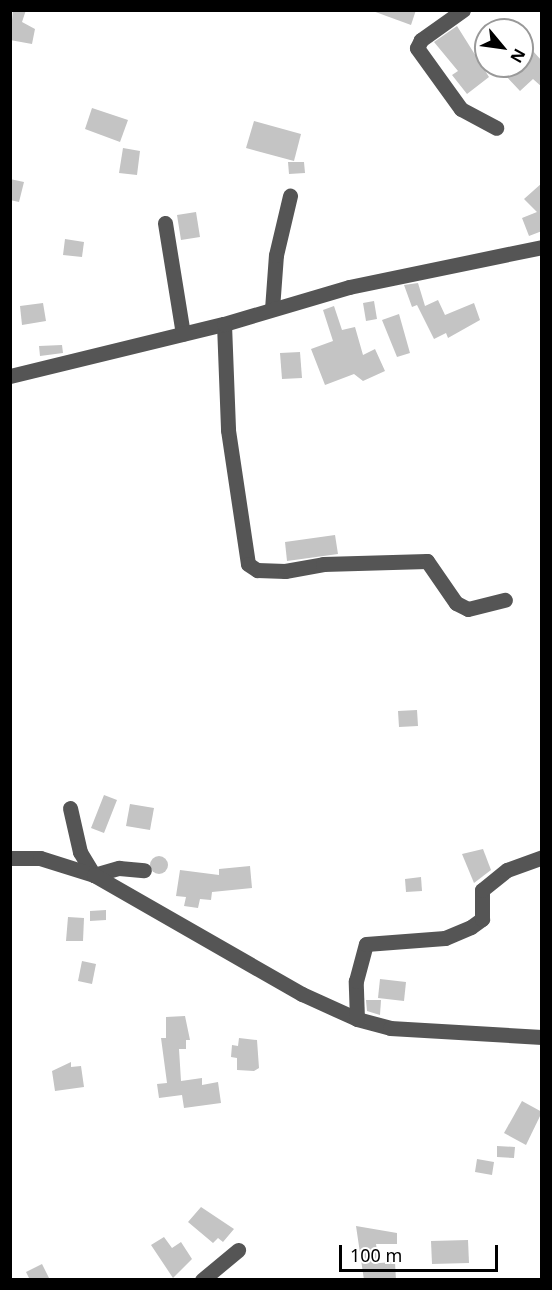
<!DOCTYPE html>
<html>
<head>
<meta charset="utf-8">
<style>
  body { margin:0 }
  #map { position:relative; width:552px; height:1290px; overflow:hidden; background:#fff; font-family:"Noto Sans",sans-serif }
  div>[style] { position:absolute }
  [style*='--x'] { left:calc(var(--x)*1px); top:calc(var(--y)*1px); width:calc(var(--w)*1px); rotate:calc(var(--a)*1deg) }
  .building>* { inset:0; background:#c4c4c4 }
  .round { border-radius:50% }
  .minor>* { height:15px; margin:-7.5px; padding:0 7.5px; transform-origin:7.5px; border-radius:7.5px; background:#555 }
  span { translate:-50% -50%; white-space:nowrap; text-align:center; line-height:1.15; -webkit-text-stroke:6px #fff; paint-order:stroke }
  .frame { position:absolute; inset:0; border:12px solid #000; pointer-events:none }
  .north { position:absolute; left:474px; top:18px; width:60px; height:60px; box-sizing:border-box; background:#fff; border:2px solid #999; border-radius:50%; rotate:119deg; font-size:16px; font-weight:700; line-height:24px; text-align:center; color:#000 }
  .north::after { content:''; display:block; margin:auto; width:21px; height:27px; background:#000; clip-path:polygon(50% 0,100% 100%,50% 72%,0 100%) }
  .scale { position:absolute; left:339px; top:1245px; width:159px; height:27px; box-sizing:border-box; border:3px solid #000; border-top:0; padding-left:8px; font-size:18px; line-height:21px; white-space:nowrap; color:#000; -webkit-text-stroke:4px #fff; paint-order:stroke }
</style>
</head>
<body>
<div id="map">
  <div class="building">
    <i style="clip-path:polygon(13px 10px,26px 10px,22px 22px,35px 29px,32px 44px,10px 40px)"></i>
    <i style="clip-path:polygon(370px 10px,416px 10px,411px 25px)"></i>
    <i style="clip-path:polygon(457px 26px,489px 77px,467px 94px,452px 75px,458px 71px,434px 42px)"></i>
    <i style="clip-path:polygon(522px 39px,542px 61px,542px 87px,533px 79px,520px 91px,506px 76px,522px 66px)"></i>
    <i style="clip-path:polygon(92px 108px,128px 120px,120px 142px,85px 129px)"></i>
    <i style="clip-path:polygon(254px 121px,301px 134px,294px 161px,246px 148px)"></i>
    <i style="clip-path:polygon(123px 148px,140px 151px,137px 175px,119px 173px)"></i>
    <i style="clip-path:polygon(288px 162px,304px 162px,305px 173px,289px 174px)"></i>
    <i style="clip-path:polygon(10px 179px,24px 182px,19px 202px,10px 200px)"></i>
    <i style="clip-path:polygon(542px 183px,542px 231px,529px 236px,522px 218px,537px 212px,524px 199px)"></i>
    <i style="clip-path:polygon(196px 212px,200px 237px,181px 240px,177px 215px)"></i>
    <i style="clip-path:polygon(65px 239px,84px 242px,82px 257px,63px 255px)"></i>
    <i style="clip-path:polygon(418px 283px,425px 306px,438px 300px,445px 315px,474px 303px,480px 320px,448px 338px,446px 333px,434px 339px,417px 305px,412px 307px,404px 285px)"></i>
    <i style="clip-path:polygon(374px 301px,377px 319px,366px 321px,363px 303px)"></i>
    <i style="clip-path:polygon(43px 303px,46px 321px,22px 325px,20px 306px)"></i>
    <i style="clip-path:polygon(334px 306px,342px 330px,355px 327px,363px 355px,375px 349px,385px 371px,363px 381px,354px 374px,325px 385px,311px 349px,333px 341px,323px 310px)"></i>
    <i style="clip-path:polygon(399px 314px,410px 353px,397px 357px,382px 320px)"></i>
    <i style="clip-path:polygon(62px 345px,63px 353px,40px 356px,39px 346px)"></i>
    <i style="clip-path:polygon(300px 352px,302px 378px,282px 379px,280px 353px)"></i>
    <i style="clip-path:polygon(335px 535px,338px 554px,287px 561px,285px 542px)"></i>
    <i style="clip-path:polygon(417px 710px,418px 726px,399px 727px,398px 711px)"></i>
    <i style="clip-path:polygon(104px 795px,117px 800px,104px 833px,91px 828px)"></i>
    <i style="clip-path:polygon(130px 804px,154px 808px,150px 830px,126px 826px)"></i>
    <i style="clip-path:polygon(483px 849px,491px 870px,474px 883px,462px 854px)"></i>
    <i class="round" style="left:150px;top:856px;width:18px;height:18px"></i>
    <i style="clip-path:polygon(250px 866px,252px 888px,212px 892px,211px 900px,200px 899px,198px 908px,184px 906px,186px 897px,176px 896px,180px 870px,219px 875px,219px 869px)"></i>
    <i style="clip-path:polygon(421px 877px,422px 891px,406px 892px,405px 879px)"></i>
    <i style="clip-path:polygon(106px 910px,106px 920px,90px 921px,90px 911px)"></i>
    <i style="clip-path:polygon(68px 917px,84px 918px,83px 941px,66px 941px)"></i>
    <i style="clip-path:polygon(82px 961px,96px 964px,92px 984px,78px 981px)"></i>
    <i style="clip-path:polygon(380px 979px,406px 982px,404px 1001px,378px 998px)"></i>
    <i style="clip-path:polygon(366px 1000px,381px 1000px,380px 1015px,367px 1011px)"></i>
    <i style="clip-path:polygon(185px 1016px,190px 1040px,186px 1040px,186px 1049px,179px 1049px,181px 1081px,202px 1078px,202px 1085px,218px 1082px,221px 1103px,184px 1108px,182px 1095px,159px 1098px,157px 1084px,167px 1083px,161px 1038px,166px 1038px,166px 1017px)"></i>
    <i style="clip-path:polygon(239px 1038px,257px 1040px,259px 1068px,254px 1071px,237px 1070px,237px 1058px,231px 1057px,232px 1045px,238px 1046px)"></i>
    <i style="clip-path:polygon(71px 1062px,71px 1067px,81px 1066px,84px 1087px,55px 1091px,52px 1071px)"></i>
    <i style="clip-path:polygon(522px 1101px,542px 1112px,526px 1145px,504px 1133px)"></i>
    <i style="clip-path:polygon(497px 1146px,515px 1147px,514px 1158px,497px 1157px)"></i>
    <i style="clip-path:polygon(477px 1159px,494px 1162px,492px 1175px,475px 1172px)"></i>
    <i style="clip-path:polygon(201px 1207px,234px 1229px,223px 1242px,218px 1238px,213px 1243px,188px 1222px)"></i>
    <i style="clip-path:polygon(356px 1226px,397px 1233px,397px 1244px,376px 1244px,379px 1263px,395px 1262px,396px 1280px,364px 1280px)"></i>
    <i style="clip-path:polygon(164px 1237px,172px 1248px,181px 1242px,192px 1259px,173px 1278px,151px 1245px)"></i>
    <i style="clip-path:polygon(468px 1240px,469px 1263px,432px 1264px,431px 1241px)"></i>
    <i style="clip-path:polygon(42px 1264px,50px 1280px,30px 1280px,26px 1272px)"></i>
  </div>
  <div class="minor">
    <i style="--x:463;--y:10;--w:52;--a:144.5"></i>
    <i style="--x:421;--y:40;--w:9;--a:117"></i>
    <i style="--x:417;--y:48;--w:75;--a:54.2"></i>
    <i style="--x:461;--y:109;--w:40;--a:28"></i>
    <i style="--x:165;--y:223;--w:112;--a:80.8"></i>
    <i style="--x:272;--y:309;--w:54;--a:-85.8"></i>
    <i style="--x:276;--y:255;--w:61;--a:-76.7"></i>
    <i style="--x:224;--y:324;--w:106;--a:87.8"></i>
    <i style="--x:228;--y:430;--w:135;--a:81.5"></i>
    <i style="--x:248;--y:564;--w:11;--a:34"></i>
    <i style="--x:257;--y:570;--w:28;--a:2"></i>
    <i style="--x:285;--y:571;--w:39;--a:-10"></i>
    <i style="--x:323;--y:564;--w:104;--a:-1.7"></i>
    <i style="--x:427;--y:561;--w:51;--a:55.4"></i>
    <i style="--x:456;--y:603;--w:13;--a:27"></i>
    <i style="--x:468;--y:609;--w:38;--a:-14"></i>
    <i style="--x:10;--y:376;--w:220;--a:-13.7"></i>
    <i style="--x:224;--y:324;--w:130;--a:-16.5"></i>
    <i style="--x:349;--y:287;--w:197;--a:-11.7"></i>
    <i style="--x:70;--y:808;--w:45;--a:77.2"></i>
    <i style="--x:80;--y:852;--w:27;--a:59"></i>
    <i style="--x:94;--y:875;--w:26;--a:-16"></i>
    <i style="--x:119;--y:868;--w:25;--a:5"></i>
    <i style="--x:10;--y:858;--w:30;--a:0"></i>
    <i style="--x:40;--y:858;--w:57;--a:17.5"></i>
    <i style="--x:94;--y:875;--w:240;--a:29.8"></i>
    <i style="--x:302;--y:994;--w:60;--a:24.4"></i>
    <i style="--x:357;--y:1019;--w:34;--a:15"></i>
    <i style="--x:390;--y:1028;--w:152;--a:3.4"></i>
    <i style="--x:357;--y:1019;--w:38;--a:-92"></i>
    <i style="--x:356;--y:981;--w:38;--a:-75"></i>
    <i style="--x:366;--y:944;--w:79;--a:-4.3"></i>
    <i style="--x:445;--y:938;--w:28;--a:-23"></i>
    <i style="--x:471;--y:927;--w:14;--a:-36"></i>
    <i style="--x:482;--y:919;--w:29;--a:-90"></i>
    <i style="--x:482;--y:890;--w:32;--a:-39"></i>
    <i style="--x:507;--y:870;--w:37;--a:-20"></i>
    <i style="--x:202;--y:1280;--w:47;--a:-39.8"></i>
  </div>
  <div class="frame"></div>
  <div class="north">N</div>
  <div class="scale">100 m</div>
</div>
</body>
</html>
